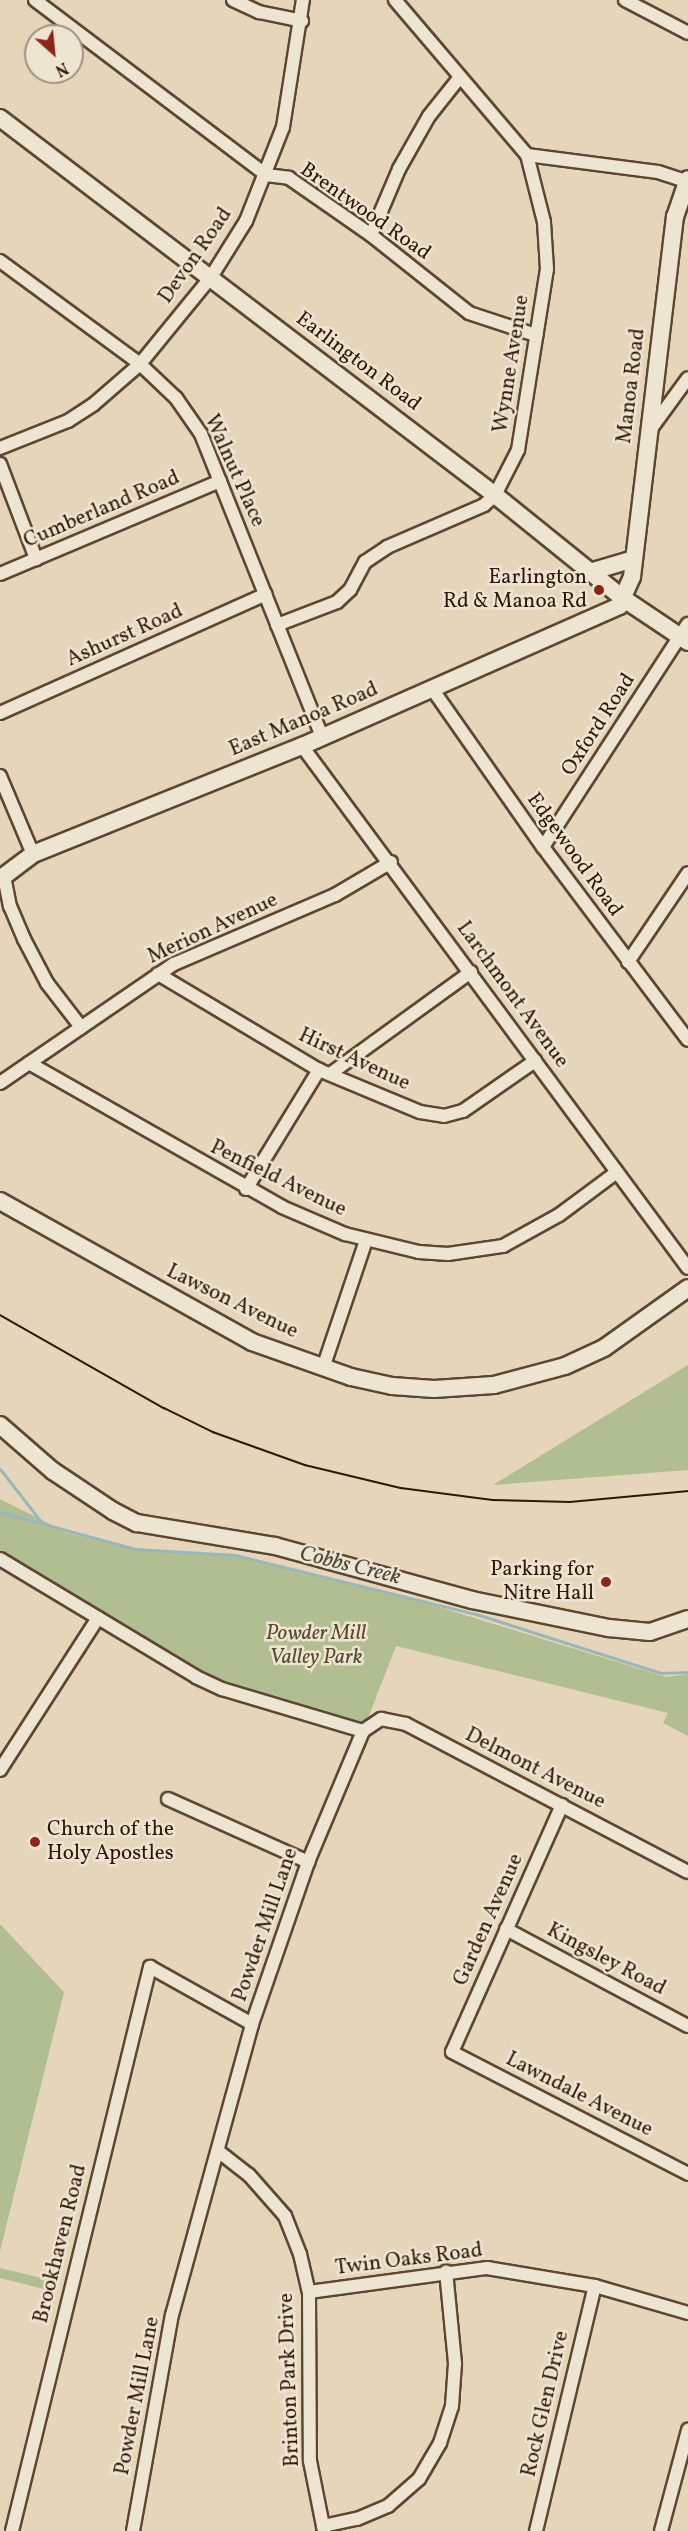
<!DOCTYPE html>
<html>
<head>
<meta charset="utf-8">
<style>
  body { margin:0 }
  #map { position:relative; width:688px; height:2531px; overflow:hidden; background:#e5d5ba; font-family:Vollkorn,serif }
  div>[style] { position:absolute }
  [style*='--x'] { left:calc(var(--x)*1px); top:calc(var(--y)*1px); width:calc(var(--w)*1px); rotate:calc(var(--a)*1deg) }
  .green>* { inset:0; background:#b1be92 }
  .stream>* { height:3px; margin:-1.5px; padding:0 1.5px; transform-origin:1.5px; border-radius:1.5px; background:#98b7b8 }
  .roads { filter:drop-shadow(2px 0 #5c472f) drop-shadow(-2px 0 #5c472f) drop-shadow(0 2px #5c472f) drop-shadow(0 -2px #5c472f) }
  .street>* { height:12px; margin:-6px; padding:0 6px; transform-origin:6px; border-radius:6px; background:#eee4d2 }
  .secondary>* { height:16px; margin:-8px; padding:0 8px; transform-origin:8px; border-radius:8px; background:#eee4d2 }
  .tram>* { height:1.5px; margin:-0.75px; padding:0 0.75px; transform-origin:0.75px; border-radius:0.75px; background:#2e1801 }
  .dots>* { width:16px; height:16px; translate:-50% -50%; box-sizing:border-box; border:3px solid #eee4d2; border-radius:50% }
  span { translate:-50% -50%; white-space:nowrap; text-align:center; line-height:1.15; -webkit-text-stroke:5px #eee4d2; paint-order:stroke }
  .street-label { font-size:21px; color:#2e1801 }
  .poi-label { font-size:21px; color:#2e1801 }
  .right { translate:-100% -50%; text-align:right }
  .left { translate:0 -50%; text-align:left }
  .park-label { font-size:21px; color:#554a2c; font-style:italic }
  .water-label { font-size:22px; color:#4e4838; font-style:italic }
  .north { position:absolute; left:24px; top:24px; width:60px; height:60px; box-sizing:border-box; background:#eee4d2; border:2px solid #a1927e; border-radius:50%; rotate:153deg; font-size:16px; font-weight:700; line-height:24px; text-align:center; color:#2e1801 }
  .north::after { content:''; display:block; margin:auto; width:21px; height:27px; background:#8f2418; clip-path:polygon(50% 0,100% 100%,50% 72%,0 100%) }
</style>
</head>
<body>
<div id="map">
  <div class="green">
    <i style="clip-path:polygon(688px 1365px,688px 1470px,493px 1485px)"></i>
    <i style="clip-path:polygon(0 1499px,68px 1533px,135px 1549px,235px 1555px,413px 1599px,666px 1677px,688px 1674px,688px 1736px,663px 1723px,668px 1713px,396px 1646px,363px 1731px,222px 1689px,0 1559px)"></i>
    <i style="clip-path:polygon(0 1924px,64px 1992px,0 2251px)"></i>
    <i style="clip-path:polygon(0 2268px,54px 2281px,52px 2291px,0 2278px)"></i>
  </div>
  <div class="stream">
    <i style="--x:0;--y:1469;--w:68;--a:52.1"></i>
    <i style="--x:0;--y:1512;--w:140;--a:15.3"></i>
    <i style="--x:135;--y:1549;--w:100;--a:3.4"></i>
    <i style="--x:235;--y:1555;--w:248;--a:13.8"></i>
    <i style="--x:476;--y:1614;--w:194;--a:17.7"></i>
    <i style="--x:661;--y:1673;--w:27;--a:-2"></i>
  </div>
  <div class="roads">
    <div class="street">
      <i style="--x:35;--y:0;--w:290;--a:37.1"></i>
      <i style="--x:266;--y:175;--w:23;--a:7"></i>
      <i style="--x:289;--y:178;--w:100;--a:34.8"></i>
      <i style="--x:371;--y:235;--w:125;--a:38.5"></i>
      <i style="--x:469;--y:313;--w:71;--a:18.2"></i>
      <i style="--x:233;--y:0;--w:29;--a:25"></i>
      <i style="--x:259;--y:12;--w:44;--a:11.8"></i>
      <i style="--x:395;--y:0;--w:204;--a:49.6"></i>
      <i style="--x:527;--y:155;--w:132;--a:7.4"></i>
      <i style="--x:658;--y:172;--w:29;--a:18"></i>
      <i style="--x:625;--y:0;--w:71;--a:27.6"></i>
      <i style="--x:371;--y:235;--w:72;--a:-67"></i>
      <i style="--x:399;--y:169;--w:61;--a:-60.5"></i>
      <i style="--x:429;--y:116;--w:50;--a:-51.5"></i>
      <i style="--x:0;--y:261;--w:174;--a:36.3"></i>
      <i style="--x:140;--y:364;--w:50;--a:43.4"></i>
      <i style="--x:176;--y:398;--w:44;--a:55.2"></i>
      <i style="--x:201;--y:434;--w:326;--a:68.2"></i>
      <i style="--x:650;--y:430;--w:64;--a:-53.8"></i>
      <i style="--x:0;--y:448;--w:73;--a:-21.7"></i>
      <i style="--x:68;--y:421;--w:31;--a:-33"></i>
      <i style="--x:94;--y:404;--w:61;--a:-41"></i>
      <i style="--x:140;--y:364;--w:112;--a:-50.8"></i>
      <i style="--x:211;--y:277;--w:66;--a:-58"></i>
      <i style="--x:246;--y:221;--w:101;--a:-68.5"></i>
      <i style="--x:283;--y:127;--w:129;--a:-81.1"></i>
      <i style="--x:0;--y:464;--w:102;--a:69.2"></i>
      <i style="--x:0;--y:574;--w:239;--a:-22.9"></i>
      <i style="--x:277;--y:625;--w:64;--a:-21"></i>
      <i style="--x:337;--y:602;--w:18;--a:-43"></i>
      <i style="--x:350;--y:590;--w:32;--a:-62"></i>
      <i style="--x:365;--y:562;--w:27;--a:-34"></i>
      <i style="--x:387;--y:547;--w:106;--a:-23.4"></i>
      <i style="--x:484;--y:505;--w:15;--a:-42"></i>
      <i style="--x:495;--y:495;--w:51;--a:-62.9"></i>
      <i style="--x:518;--y:450;--w:183;--a:-80.9"></i>
      <i style="--x:547;--y:269;--w:47;--a:-93.7"></i>
      <i style="--x:544;--y:222;--w:69;--a:-104.2"></i>
      <i style="--x:433;--y:690;--w:192;--a:55"></i>
      <i style="--x:543;--y:847;--w:241;--a:53.1"></i>
      <i style="--x:0;--y:713;--w:291;--a:-24.1"></i>
      <i style="--x:302;--y:746;--w:649;--a:53.52"></i>
      <i style="--x:0;--y:776;--w:85;--a:67.1"></i>
      <i style="--x:543;--y:847;--w:266;--a:-57"></i>
      <i style="--x:4;--y:876;--w:31;--a:79"></i>
      <i style="--x:10;--y:906;--w:36;--a:67"></i>
      <i style="--x:24;--y:939;--w:50;--a:62.4"></i>
      <i style="--x:47;--y:983;--w:56;--a:52.3"></i>
      <i style="--x:628;--y:962;--w:107;--a:-56"></i>
      <i style="--x:158;--y:974;--w:187;--a:30.8"></i>
      <i style="--x:319;--y:1070;--w:109;--a:22.6"></i>
      <i style="--x:420;--y:1112;--w:24;--a:9"></i>
      <i style="--x:444;--y:1116;--w:20;--a:-15"></i>
      <i style="--x:463;--y:1111;--w:88;--a:-34.8"></i>
      <i style="--x:29;--y:1063;--w:291;--a:29.6"></i>
      <i style="--x:282;--y:1207;--w:69;--a:23.2"></i>
      <i style="--x:345;--y:1234;--w:76;--a:13.7"></i>
      <i style="--x:419;--y:1252;--w:29;--a:4"></i>
      <i style="--x:448;--y:1254;--w:56;--a:-8.3"></i>
      <i style="--x:503;--y:1246;--w:64;--a:-29"></i>
      <i style="--x:559;--y:1215;--w:72;--a:-36.6"></i>
      <i style="--x:330;--y:1074;--w:174;--a:-35.9"></i>
      <i style="--x:0;--y:1083;--w:211;--a:-34.4"></i>
      <i style="--x:174;--y:964;--w:175;--a:-23.2"></i>
      <i style="--x:335;--y:895;--w:65;--a:-30.5"></i>
      <i style="--x:246;--y:1189;--w:140;--a:-58.5"></i>
      <i style="--x:323;--y:1368;--w:135;--a:-71.4"></i>
      <i style="--x:0;--y:1559;--w:229;--a:31"></i>
      <i style="--x:196;--y:1677;--w:29;--a:25"></i>
      <i style="--x:222;--y:1689;--w:147;--a:16.6"></i>
      <i style="--x:363;--y:1731;--w:22;--a:-34"></i>
      <i style="--x:381;--y:1719;--w:25;--a:11"></i>
      <i style="--x:406;--y:1724;--w:318;--a:27.7"></i>
      <i style="--x:0;--y:1770;--w:181;--a:-57.2"></i>
      <i style="--x:168;--y:1799;--w:154;--a:24.2"></i>
      <i style="--x:562;--y:1805;--w:270;--a:114"></i>
      <i style="--x:452;--y:2052;--w:266;--a:27.3"></i>
      <i style="--x:506;--y:1929;--w:206;--a:28.1"></i>
      <i style="--x:218;--y:2151;--w:39;--a:38"></i>
      <i style="--x:249;--y:2175;--w:55;--a:48.7"></i>
      <i style="--x:285;--y:2216;--w:41;--a:68.5"></i>
      <i style="--x:300;--y:2254;--w:39;--a:77"></i>
      <i style="--x:309;--y:2292;--w:169;--a:89.7"></i>
      <i style="--x:310;--y:2461;--w:71;--a:78.7"></i>
      <i style="--x:309;--y:2292;--w:180;--a:-7.7"></i>
      <i style="--x:487;--y:2268;--w:109;--a:9.5"></i>
      <i style="--x:595;--y:2286;--w:97;--a:16.2"></i>
      <i style="--x:323;--y:2526;--w:35;--a:-12"></i>
      <i style="--x:357;--y:2519;--w:34;--a:-23"></i>
      <i style="--x:388;--y:2506;--w:41;--a:-41.1"></i>
      <i style="--x:419;--y:2479;--w:42;--a:-59.7"></i>
      <i style="--x:440;--y:2443;--w:39;--a:-72"></i>
      <i style="--x:452;--y:2406;--w:43;--a:-86"></i>
      <i style="--x:455;--y:2363;--w:92;--a:-95.6"></i>
      <i style="--x:12;--y:2531;--w:581;--a:-76.25"></i>
      <i style="--x:150;--y:1967;--w:117;--a:29.2"></i>
      <i style="--x:133;--y:2531;--w:219;--a:-79.8"></i>
      <i style="--x:172;--y:2315;--w:302;--a:-74.6"></i>
      <i style="--x:252;--y:2024;--w:171;--a:-70.9"></i>
      <i style="--x:308;--y:1862;--w:142;--a:-67.2"></i>
      <i style="--x:536;--y:2531;--w:252;--a:-76.5"></i>
      <i style="--x:661;--y:2531;--w:105;--a:-75"></i>
    </div>
    <div class="secondary">
      <i style="--x:0;--y:118;--w:622;--a:37.29"></i>
      <i style="--x:495;--y:495;--w:166;--a:38.9"></i>
      <i style="--x:624;--y:599;--w:77;--a:33.9"></i>
      <i style="--x:590;--y:572;--w:46;--a:-16.5"></i>
      <i style="--x:0;--y:879;--w:41;--a:-37.1"></i>
      <i style="--x:33;--y:854;--w:290;--a:-21.9"></i>
      <i style="--x:302;--y:746;--w:347;--a:-23.8"></i>
      <i style="--x:619;--y:606;--w:32;--a:-66"></i>
      <i style="--x:632;--y:577;--w:363;--a:-83.2"></i>
      <i style="--x:675;--y:217;--w:40;--a:-71.1"></i>
      <i style="--x:0;--y:1201;--w:289;--a:29.2"></i>
      <i style="--x:252;--y:1342;--w:105;--a:19.5"></i>
      <i style="--x:351;--y:1377;--w:42;--a:12.4"></i>
      <i style="--x:392;--y:1386;--w:42;--a:4.1"></i>
      <i style="--x:434;--y:1389;--w:60;--a:-3.8"></i>
      <i style="--x:494;--y:1385;--w:73;--a:-15"></i>
      <i style="--x:565;--y:1366;--w:43;--a:-24.8"></i>
      <i style="--x:604;--y:1348;--w:103;--a:-35.5"></i>
      <i style="--x:0;--y:1425;--w:70;--a:41"></i>
      <i style="--x:53;--y:1471;--w:72;--a:33.7"></i>
      <i style="--x:113;--y:1511;--w:27;--a:27"></i>
      <i style="--x:137;--y:1523;--w:140;--a:9.5"></i>
      <i style="--x:275;--y:1546;--w:204;--a:15.3"></i>
      <i style="--x:472;--y:1600;--w:140;--a:11.6"></i>
      <i style="--x:609;--y:1628;--w:41;--a:5.6"></i>
      <i style="--x:650;--y:1632;--w:40;--a:-18.9"></i>
    </div>
  </div>
  <div class="tram">
    <i style="--x:0;--y:1315;--w:189;--a:29.6"></i>
    <i style="--x:164;--y:1408;--w:55;--a:26.1"></i>
    <i style="--x:213;--y:1432;--w:98;--a:19.7"></i>
    <i style="--x:305;--y:1465;--w:99;--a:13.5"></i>
    <i style="--x:401;--y:1488;--w:94;--a:7.4"></i>
    <i style="--x:494;--y:1500;--w:76;--a:1.5"></i>
    <i style="--x:570;--y:1502;--w:119;--a:-5.3"></i>
  </div>
  <div class="dots">
    <i style="left:599px;top:590px;background:#8f2418"></i>
    <i style="left:606px;top:1582px;background:#8f2418"></i>
    <i style="left:35px;top:1842px;background:#8f2418"></i>
  </div>
  <div class="street-label">
    <span style="left:365px;top:212px;rotate:35deg">Brentwood Road</span>
    <span style="left:196px;top:256px;rotate:-55deg">Devon Road</span>
    <span style="left:358px;top:362px;rotate:37deg">Earlington Road</span>
    <span style="left:512px;top:364px;rotate:-81deg">Wynne Avenue</span>
    <span style="left:632px;top:386px;rotate:-83deg">Manoa Road</span>
    <span style="left:234px;top:471px;rotate:66deg">Walnut Place</span>
    <span style="left:102px;top:510px;rotate:-23deg">Cumberland Road</span>
    <span style="left:125px;top:636px;rotate:-24deg">Ashurst Road</span>
    <span style="left:304px;top:720px;rotate:-23deg">East Manoa Road</span>
    <span style="left:599px;top:725px;rotate:-57deg">Oxford Road</span>
    <span style="left:574px;top:855px;rotate:54deg">Edgewood Road</span>
    <span style="left:213px;top:929px;rotate:-25deg">Merion Avenue</span>
    <span style="left:512px;top:995px;rotate:54deg">Larchmont Avenue</span>
    <span style="left:354px;top:1060px;rotate:25deg">Hirst Avenue</span>
    <span style="left:278px;top:1179px;rotate:26deg">Penfield Avenue</span>
    <span style="left:232px;top:1302px;rotate:26deg">Lawson Avenue</span>
    <span style="left:535px;top:1769px;rotate:27deg">Delmont Avenue</span>
    <span style="left:489px;top:1920px;rotate:-66deg">Garden Avenue</span>
    <span style="left:266px;top:1925px;rotate:-71deg">Powder Mill Lane</span>
    <span style="left:606px;top:1960px;rotate:28deg">Kingsley Road</span>
    <span style="left:579px;top:2095px;rotate:27deg">Lawndale Avenue</span>
    <span style="left:61px;top:2244px;rotate:-76deg">Brookhaven Road</span>
    <span style="left:409px;top:2260px;rotate:-7deg">Twin Oaks Road</span>
    <span style="left:290px;top:2380px;rotate:-92deg">Brinton Park Drive</span>
    <span style="left:138px;top:2396px;rotate:-79deg">Powder Mill Lane</span>
    <span style="left:546px;top:2404px;rotate:-77deg">Rock Glen Drive</span>
  </div>
  <div class="poi-label">
    <span class="right" style="left:587px;top:590px">Earlington<br>Rd &amp; Manoa Rd</span>
    <span class="right" style="left:594px;top:1582px">Parking for<br>Nitre Hall</span>
    <span class="left" style="left:47px;top:1842px">Church of the<br>Holy Apostles</span>
  </div>
  <div class="park-label">
    <span style="left:316px;top:1646px">Powder Mill<br>Valley Park</span>
  </div>
  <div class="water-label">
    <span style="left:350px;top:1566px;rotate:14deg">Cobbs Creek</span>
  </div>
  <div class="north">N</div>
</div>
</body>
</html>
